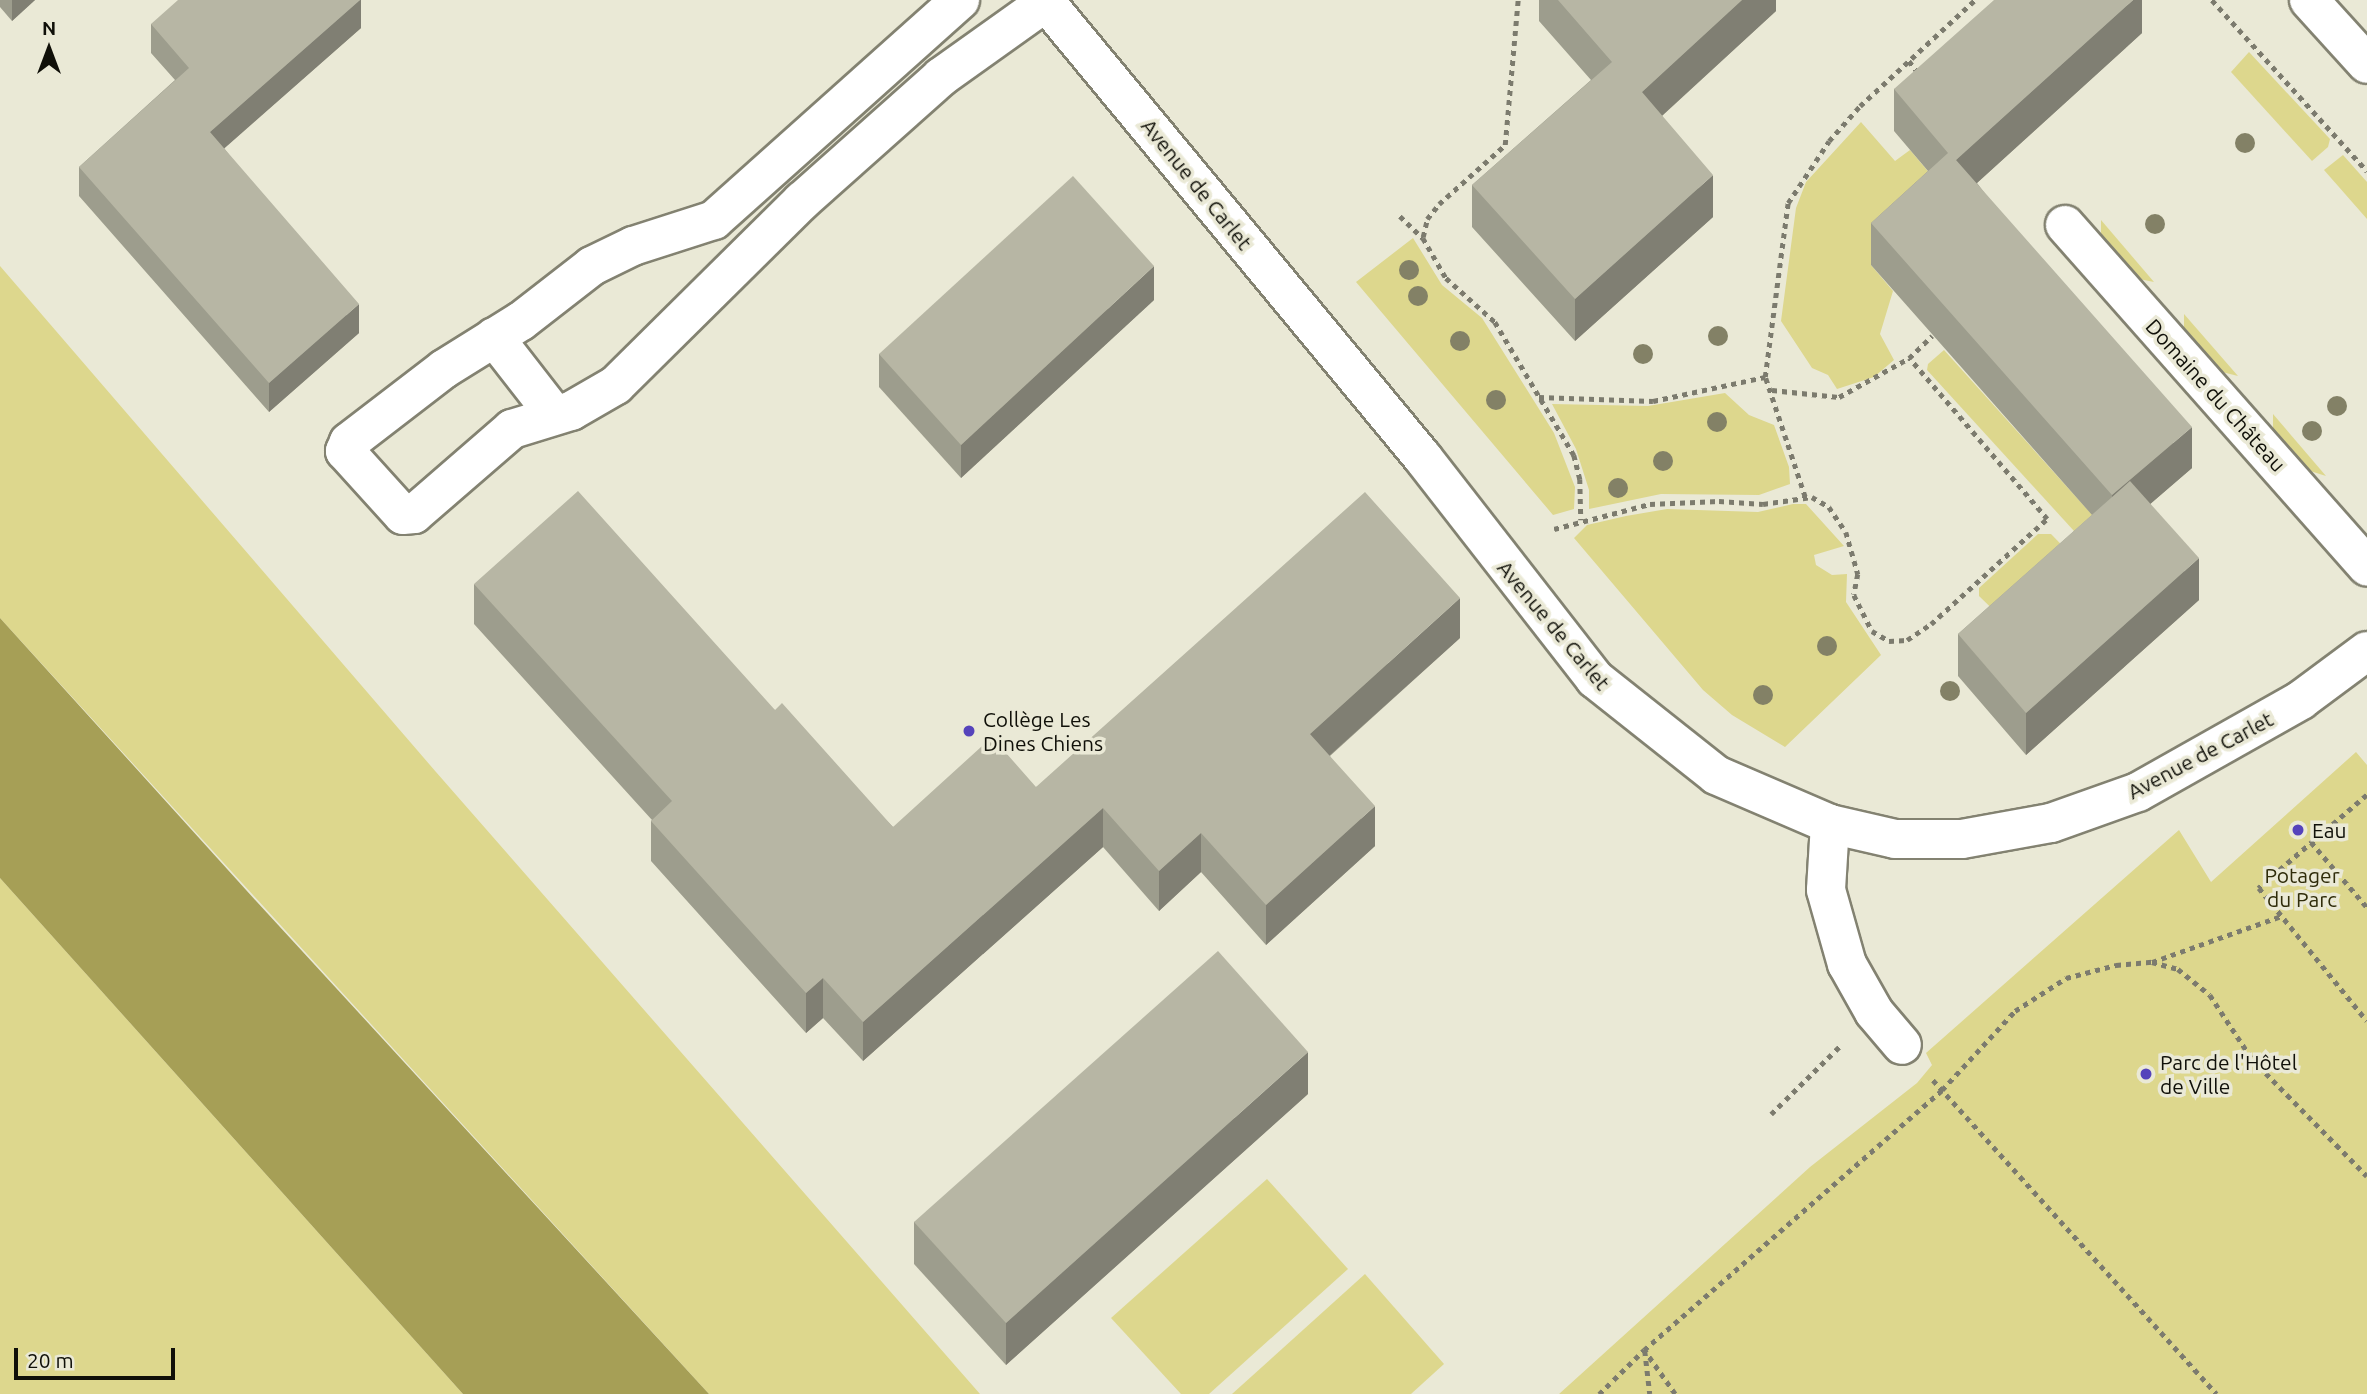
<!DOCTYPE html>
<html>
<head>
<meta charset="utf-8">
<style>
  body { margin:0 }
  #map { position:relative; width:2367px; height:1394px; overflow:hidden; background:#eae9d6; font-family:Ubuntu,sans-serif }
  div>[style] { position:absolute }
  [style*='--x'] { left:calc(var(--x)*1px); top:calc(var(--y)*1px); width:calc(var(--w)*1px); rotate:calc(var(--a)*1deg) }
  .green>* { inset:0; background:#ddd78d }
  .water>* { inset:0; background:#a69f56 }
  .path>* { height:4.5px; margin-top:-2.25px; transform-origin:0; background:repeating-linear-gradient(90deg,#7c7b6e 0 5px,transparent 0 10px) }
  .roads { filter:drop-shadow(2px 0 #838271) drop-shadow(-2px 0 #838271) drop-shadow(0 2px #838271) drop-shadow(0 -2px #838271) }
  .minor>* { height:38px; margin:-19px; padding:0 19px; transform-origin:19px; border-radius:19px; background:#fff }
  .trees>* { width:20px; height:20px; margin:-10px; border-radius:50%; background:#838166 }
  .wall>* { inset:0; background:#9d9d8d }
  .shaded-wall>* { inset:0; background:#807f73 }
  .building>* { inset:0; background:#b7b6a4 }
  .dots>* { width:19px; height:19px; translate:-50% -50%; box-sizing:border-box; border:4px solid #eae9d6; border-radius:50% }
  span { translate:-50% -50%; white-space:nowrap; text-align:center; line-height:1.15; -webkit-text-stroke:7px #eae9d6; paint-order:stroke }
  .street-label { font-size:21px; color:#101009 }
  .poi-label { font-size:21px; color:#101009 }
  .left { translate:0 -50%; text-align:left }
  .park-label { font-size:21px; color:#2f2c0a }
  .north { position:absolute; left:14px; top:14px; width:70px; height:70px; -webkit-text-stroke:5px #eae9d6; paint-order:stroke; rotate:0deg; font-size:19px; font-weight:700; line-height:28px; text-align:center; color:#101009 }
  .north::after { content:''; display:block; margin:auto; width:24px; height:32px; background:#101009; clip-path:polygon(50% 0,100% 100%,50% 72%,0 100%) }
  .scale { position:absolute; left:14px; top:1348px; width:161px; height:32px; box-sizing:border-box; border:4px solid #101009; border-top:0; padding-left:9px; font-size:21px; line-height:24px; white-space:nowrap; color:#101009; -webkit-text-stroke:5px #eae9d6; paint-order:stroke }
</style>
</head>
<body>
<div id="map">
  <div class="green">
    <i style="clip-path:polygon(2249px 52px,2330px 139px,2328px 147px,2312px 161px,2231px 72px)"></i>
    <i style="clip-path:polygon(1861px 122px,1895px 161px,1910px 150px,1948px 195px,1871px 265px,1893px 291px,1880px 334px,1894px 360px,1874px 377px,1837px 389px,1828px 375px,1812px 368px,1781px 321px,1796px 208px,1806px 182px)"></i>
    <i style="clip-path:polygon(2343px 155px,2367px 182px,2367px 219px,2324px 170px)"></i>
    <i style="clip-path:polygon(2101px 220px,2154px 282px,2134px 278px,2101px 239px)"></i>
    <i style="clip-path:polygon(1413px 238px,1442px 285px,1482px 318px,1554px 433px,1575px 487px,1574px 509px,1553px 515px,1356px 282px)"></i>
    <i style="clip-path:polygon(0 266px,436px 772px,980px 1394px,709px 1394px,0 618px)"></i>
    <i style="clip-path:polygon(2184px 314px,2238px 376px,2218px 371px,2184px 333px)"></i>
    <i style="clip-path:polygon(1944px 350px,2113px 538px,2095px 554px,1927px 370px,1928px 364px)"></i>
    <i style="clip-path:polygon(1725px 393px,1749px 415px,1774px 425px,1789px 467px,1790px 484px,1759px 495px,1661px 494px,1589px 509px,1589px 490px,1576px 449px,1552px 404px,1648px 406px)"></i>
    <i style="clip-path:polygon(2273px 414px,2326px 476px,2307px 470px,2273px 433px)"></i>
    <i style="clip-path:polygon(1793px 504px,1806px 504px,1844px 546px,1814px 555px,1816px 565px,1832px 575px,1847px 574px,1846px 602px,1881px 655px,1785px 747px,1732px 715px,1703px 690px,1574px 538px,1587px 525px,1626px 516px,1667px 509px,1758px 512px)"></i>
    <i style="clip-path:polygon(2038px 534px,2051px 534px,2082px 566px,2012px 628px,1979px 596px,1979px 588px)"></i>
    <i style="clip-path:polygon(2356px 752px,2367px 765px,2367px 1394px,1559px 1394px,1810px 1167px,1917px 1083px,1932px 1065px,1926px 1053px,2179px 830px,2211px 882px)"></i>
    <i style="clip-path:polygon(0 878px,463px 1394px,0 1394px)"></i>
    <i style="clip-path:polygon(1267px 1179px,1348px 1269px,1209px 1394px,1181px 1394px,1111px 1318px)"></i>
    <i style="clip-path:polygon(1365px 1274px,1444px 1364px,1411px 1394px,1232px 1394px)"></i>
  </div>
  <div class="water">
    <i style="clip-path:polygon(0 618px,257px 902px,709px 1394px,463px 1394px,0 878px)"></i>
  </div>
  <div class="path">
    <i style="--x:2212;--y:0;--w:231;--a:47.8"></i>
    <i style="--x:1909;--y:61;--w:16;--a:52"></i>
    <i style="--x:1400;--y:216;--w:32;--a:44"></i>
    <i style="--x:1423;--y:238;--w:46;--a:60.1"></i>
    <i style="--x:1446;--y:278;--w:66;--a:41.9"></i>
    <i style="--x:1495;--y:322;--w:155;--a:59.3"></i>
    <i style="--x:1574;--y:455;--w:25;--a:76"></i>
    <i style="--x:1580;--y:479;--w:41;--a:88.6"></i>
    <i style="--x:1423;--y:237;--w:18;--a:-77"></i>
    <i style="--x:1427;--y:219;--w:19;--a:-51"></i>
    <i style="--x:1439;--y:204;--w:89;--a:-41.8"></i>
    <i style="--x:1505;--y:145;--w:146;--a:-84.9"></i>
    <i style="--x:1772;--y:390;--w:67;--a:6"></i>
    <i style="--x:1839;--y:397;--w:80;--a:-29.1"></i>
    <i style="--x:1539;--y:397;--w:114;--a:2"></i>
    <i style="--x:1653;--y:401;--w:115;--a:-12.1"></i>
    <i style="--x:1805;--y:497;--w:126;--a:-108.4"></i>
    <i style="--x:1765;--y:377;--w:176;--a:-82.5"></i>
    <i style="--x:1788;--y:203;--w:74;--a:-56.5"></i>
    <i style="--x:1829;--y:141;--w:47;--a:-48.5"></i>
    <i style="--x:1860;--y:106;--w:156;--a:-42.7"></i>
    <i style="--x:1554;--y:529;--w:99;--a:-14.6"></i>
    <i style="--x:1650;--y:504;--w:69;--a:-2.5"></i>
    <i style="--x:1719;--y:501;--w:44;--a:3.9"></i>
    <i style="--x:1763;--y:504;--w:49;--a:-8.1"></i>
    <i style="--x:1812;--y:497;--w:20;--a:30"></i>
    <i style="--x:1829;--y:507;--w:30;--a:56"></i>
    <i style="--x:1846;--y:532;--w:44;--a:74.1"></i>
    <i style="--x:1858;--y:574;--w:21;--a:101"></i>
    <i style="--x:1854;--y:595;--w:40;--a:63.4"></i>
    <i style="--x:1872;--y:631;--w:20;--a:30"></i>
    <i style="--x:1889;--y:641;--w:18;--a:-3"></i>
    <i style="--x:1907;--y:640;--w:29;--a:-34"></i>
    <i style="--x:1931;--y:624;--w:156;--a:-42.2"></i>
    <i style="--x:2047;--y:519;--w:212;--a:-130.6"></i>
    <i style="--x:1909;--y:358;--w:32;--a:-44"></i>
    <i style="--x:2367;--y:795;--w:143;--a:139.3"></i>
    <i style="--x:2259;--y:888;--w:171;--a:50.9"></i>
    <i style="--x:2311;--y:842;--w:86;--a:49.3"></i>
    <i style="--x:2152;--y:962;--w:137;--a:-19.6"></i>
    <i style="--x:1933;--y:1080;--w:423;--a:47.9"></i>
    <i style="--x:1771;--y:1114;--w:98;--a:-44.6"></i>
    <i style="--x:1645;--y:1351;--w:43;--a:83.4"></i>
    <i style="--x:1599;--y:1394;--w:63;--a:-44.4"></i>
    <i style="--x:1675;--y:1394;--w:54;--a:-125.2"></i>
    <i style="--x:1644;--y:1350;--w:395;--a:-41.1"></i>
    <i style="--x:1942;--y:1090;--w:108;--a:-47.3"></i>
    <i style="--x:2015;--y:1011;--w:61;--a:-32.9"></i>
    <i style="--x:2066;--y:978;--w:52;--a:-14.6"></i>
    <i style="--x:2116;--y:965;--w:36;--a:-5"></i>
    <i style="--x:2152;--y:962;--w:27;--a:15"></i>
    <i style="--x:2178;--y:969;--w:41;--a:39.1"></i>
    <i style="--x:2210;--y:995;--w:77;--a:56.7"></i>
    <i style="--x:2252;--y:1059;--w:164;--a:45.5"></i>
  </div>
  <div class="roads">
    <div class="minor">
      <i style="--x:960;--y:0;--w:330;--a:138.2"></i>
      <i style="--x:714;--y:220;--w:85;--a:162.2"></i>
      <i style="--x:633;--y:246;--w:46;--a:154"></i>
      <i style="--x:592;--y:266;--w:90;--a:142.2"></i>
      <i style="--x:521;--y:321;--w:91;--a:148.1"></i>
      <i style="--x:444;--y:369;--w:120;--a:142.5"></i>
      <i style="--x:349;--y:442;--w:10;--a:114"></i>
      <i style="--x:345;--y:451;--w:86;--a:47.8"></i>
      <i style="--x:403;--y:515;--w:11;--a:-5"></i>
      <i style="--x:414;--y:514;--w:130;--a:-40.9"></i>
      <i style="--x:512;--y:429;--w:62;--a:-17"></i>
      <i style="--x:571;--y:411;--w:52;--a:-30"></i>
      <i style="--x:616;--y:385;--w:262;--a:-44.7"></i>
      <i style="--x:802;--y:201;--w:186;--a:-41.7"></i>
      <i style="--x:941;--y:77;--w:129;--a:-35.5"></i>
      <i style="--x:1044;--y:0;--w:594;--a:50.39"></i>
      <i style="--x:1423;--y:458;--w:280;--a:52.1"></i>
      <i style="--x:1595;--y:679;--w:154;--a:38.4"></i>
      <i style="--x:1716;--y:775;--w:124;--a:23.3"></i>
      <i style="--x:1830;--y:824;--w:67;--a:13"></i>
      <i style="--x:1895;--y:839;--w:67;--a:0"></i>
      <i style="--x:1962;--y:839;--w:90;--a:-10.2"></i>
      <i style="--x:2051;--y:823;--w:92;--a:-19.6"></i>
      <i style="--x:2138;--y:792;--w:187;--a:-29.4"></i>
      <i style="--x:2301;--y:700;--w:82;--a:-36.6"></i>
      <i style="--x:2309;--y:0;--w:86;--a:47.8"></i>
      <i style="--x:2065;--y:225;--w:456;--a:48.5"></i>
      <i style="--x:494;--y:337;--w:98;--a:52.1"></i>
      <i style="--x:1830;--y:824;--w:66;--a:93.5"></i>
      <i style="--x:1826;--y:890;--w:77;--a:74.2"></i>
      <i style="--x:1847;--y:964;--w:55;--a:60.6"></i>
      <i style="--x:1874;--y:1012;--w:43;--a:49.7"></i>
    </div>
  </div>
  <div class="trees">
    <i style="left:2245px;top:143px"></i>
    <i style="left:2155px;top:224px"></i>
    <i style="left:1409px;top:270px"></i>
    <i style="left:1418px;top:296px"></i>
    <i style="left:1718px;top:336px"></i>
    <i style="left:1460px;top:341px"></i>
    <i style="left:1643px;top:354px"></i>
    <i style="left:1496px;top:400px"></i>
    <i style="left:2337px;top:406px"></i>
    <i style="left:1717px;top:422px"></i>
    <i style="left:2312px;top:431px"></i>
    <i style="left:1663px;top:461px"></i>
    <i style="left:1618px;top:488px"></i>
    <i style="left:1827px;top:646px"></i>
    <i style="left:1950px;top:691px"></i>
    <i style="left:1763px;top:695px"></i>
  </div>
  <div class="wall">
    <i style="clip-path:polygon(0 0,35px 0,12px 21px,0 7px)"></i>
    <i style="clip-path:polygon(361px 0,361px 28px,224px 148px,359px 333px,269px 412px,79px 196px,79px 167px,175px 80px,151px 53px,151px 24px)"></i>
    <i style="clip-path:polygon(1539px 0,1776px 0,1776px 11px,1662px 116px,1713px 217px,1575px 341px,1472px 227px,1472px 185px,1591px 80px,1539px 21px)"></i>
    <i style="clip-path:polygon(2142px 0,2142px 33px,1977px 183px,2192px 468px,2150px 504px,2199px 600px,2026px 755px,1958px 676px,1958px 634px,2092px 515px,1871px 265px,1871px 223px,1928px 171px,1894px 131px,1894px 89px)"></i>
    <i style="clip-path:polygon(1154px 300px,961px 478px,879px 387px,879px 354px)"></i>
    <i style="clip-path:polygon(474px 584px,775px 710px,893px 827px,1036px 787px,1460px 638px,1330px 756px,1375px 846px,1266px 945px,1201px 872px,1159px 911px,1103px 847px,863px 1061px,823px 1018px,806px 1033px,651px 861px,651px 821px,652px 820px,474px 624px)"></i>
    <i style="clip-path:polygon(1308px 1094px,1006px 1365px,914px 1264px,914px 1222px)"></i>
  </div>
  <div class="shaded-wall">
    <i style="clip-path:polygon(12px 0,35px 0,12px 21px)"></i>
    <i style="clip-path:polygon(360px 0,361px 0,361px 28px,210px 161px,210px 132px)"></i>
    <i style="clip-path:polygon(1742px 0,1776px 0,1776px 11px,1642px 134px,1642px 92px)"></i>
    <i style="clip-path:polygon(2133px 0,2142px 0,2142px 33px,1956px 202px,1956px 160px)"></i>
    <i style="clip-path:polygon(1713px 175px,1713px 217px,1575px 341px,1575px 299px)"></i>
    <i style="clip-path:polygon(1154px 266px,1154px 300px,961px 478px,961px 445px)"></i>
    <i style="clip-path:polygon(359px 304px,359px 333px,269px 412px,269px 383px)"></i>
    <i style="clip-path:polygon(2192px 427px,2192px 468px,2112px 537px,2112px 495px)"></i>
    <i style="clip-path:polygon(2199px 558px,2199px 600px,2026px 755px,2026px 713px)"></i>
    <i style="clip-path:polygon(1460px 598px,1460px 638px,1310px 773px,1310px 734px)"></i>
    <i style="clip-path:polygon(1375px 806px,1375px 846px,1266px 945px,1266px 905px)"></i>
    <i style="clip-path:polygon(1103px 808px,1103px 847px,863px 1061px,863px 1022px)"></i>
    <i style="clip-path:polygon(1201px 833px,1201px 872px,1159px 911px,1159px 871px)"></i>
    <i style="clip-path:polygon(823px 978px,823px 1018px,806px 1033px,806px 993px)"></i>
    <i style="clip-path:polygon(1308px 1052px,1308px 1094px,1006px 1365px,1006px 1323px)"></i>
  </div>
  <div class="building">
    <i style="clip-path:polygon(178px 0,360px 0,210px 132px,359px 304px,269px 383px,79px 167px,189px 68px,151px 24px)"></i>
    <i style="clip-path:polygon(1558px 0,1742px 0,1642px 92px,1713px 175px,1575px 299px,1472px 185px,1612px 62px)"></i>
    <i style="clip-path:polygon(1994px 0,2133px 0,1956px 160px,2192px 427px,2112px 495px,1871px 223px,1948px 153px,1894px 89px)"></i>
    <i style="clip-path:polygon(1073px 176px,1154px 266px,961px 445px,879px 354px)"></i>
    <i style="clip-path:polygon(2130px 481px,2199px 558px,2026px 713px,1958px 634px)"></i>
    <i style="clip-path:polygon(578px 491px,775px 710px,782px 703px,893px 827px,992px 737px,1036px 787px,1365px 492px,1460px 598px,1310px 734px,1375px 806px,1266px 905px,1201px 833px,1159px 871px,1103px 808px,863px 1022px,823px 978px,806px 993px,651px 821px,672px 801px,474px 584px)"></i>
    <i style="clip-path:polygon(1218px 951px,1308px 1052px,1006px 1323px,914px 1222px)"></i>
  </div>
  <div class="dots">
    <i style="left:969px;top:731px;background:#5543bb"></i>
    <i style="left:2298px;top:830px;background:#5543bb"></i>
    <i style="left:2146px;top:1074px;background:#5543bb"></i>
  </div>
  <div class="street-label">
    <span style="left:1197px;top:184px;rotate:51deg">Avenue de Carlet</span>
    <span style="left:2216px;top:395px;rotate:48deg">Domaine du Château</span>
    <span style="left:1554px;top:625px;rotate:50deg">Avenue de Carlet</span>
    <span style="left:2200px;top:755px;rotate:-28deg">Avenue de Carlet</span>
  </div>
  <div class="poi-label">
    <span class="left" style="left:983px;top:731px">Collège Les<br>Dines Chiens</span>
    <span class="left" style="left:2312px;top:830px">Eau</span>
    <span class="left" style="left:2160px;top:1074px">Parc de l'Hôtel<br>de Ville</span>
  </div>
  <div class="park-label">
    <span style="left:2302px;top:887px">Potager<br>du Parc</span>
  </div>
  <div class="north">N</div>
  <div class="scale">20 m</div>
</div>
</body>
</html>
